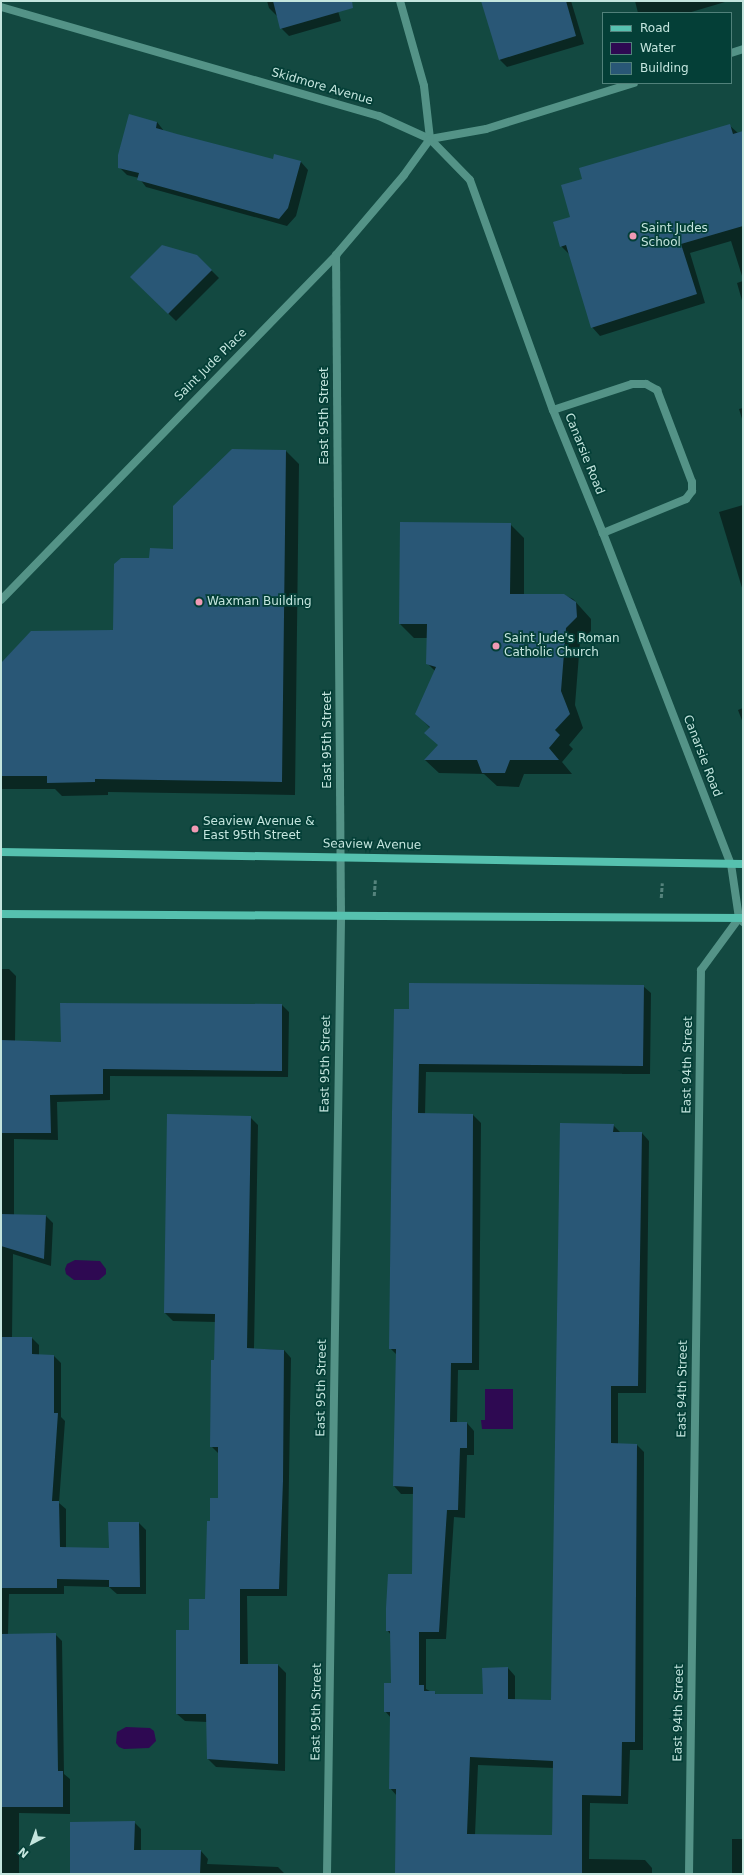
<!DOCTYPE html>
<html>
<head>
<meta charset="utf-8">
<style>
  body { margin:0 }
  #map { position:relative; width:744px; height:1875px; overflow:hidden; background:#134941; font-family:"DejaVu Sans",sans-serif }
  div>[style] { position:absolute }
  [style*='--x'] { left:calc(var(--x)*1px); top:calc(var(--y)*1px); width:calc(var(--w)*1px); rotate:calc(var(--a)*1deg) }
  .water>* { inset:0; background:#2e0952 }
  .shadow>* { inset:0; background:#0007 }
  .building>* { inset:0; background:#295776 }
  .path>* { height:2.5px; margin-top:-1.25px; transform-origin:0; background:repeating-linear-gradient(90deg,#55837c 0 4px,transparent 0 6px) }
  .lane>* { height:8px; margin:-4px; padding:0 4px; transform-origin:4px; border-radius:4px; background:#549387 }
  .street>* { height:8px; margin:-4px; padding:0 4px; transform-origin:4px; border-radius:4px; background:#549387 }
  .secondary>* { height:8px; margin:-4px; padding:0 4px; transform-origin:4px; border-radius:4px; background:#56c1af }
  .dots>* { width:11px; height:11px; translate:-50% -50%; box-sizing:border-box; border:2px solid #043f37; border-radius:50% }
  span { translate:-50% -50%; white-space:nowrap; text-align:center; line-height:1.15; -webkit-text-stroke:3.5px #043f37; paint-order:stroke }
  .street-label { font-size:12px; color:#c4e5de }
  .poi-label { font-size:12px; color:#c4e5de }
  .left { translate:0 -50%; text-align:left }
  .frame { position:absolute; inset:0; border:2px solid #c4e5de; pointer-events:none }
  .legend { position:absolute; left:602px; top:12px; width:130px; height:72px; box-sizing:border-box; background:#043f37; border:1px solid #51817a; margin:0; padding:5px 7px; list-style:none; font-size:12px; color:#c4e5de }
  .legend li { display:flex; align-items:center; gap:8px; height:20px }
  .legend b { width:20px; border:1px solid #51817a }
  .north { position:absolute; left:12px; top:1823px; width:40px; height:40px; -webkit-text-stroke:3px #043f37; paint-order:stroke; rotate:221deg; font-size:11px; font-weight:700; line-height:16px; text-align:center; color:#c4e5de }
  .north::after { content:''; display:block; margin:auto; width:14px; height:18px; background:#c4e5de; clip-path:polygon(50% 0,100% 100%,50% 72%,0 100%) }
</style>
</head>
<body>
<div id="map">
  <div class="water">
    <i style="clip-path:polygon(75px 1260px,100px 1261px,106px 1269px,106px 1274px,99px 1280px,74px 1280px,66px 1274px,65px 1269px,67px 1264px)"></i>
    <i style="clip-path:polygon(485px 1389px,513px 1389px,513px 1429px,482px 1429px,481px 1420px,485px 1420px)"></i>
    <i style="clip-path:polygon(126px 1727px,150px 1728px,154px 1731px,156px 1741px,149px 1748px,124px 1749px,119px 1747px,116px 1743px,117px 1732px)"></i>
  </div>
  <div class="shadow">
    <i style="clip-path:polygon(267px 1px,335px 1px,341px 21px,289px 36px,281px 28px,277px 16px,269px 8px)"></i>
    <i style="clip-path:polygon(482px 1px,571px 1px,584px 44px,507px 67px,500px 60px)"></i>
    <i style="clip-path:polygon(635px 1px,725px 1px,725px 2px,688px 13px,638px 13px)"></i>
    <i style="clip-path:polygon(157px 122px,164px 131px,273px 161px,275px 155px,301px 162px,308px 170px,296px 216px,287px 226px,146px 187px,139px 178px,127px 175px,119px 167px)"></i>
    <i style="clip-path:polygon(729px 125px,738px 133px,743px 132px,743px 279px,731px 241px,690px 253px,705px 303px,600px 336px,592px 327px,570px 255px,561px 246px,584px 180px)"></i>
    <i style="clip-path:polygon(196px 255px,219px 278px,176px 321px,131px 277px)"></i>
    <i style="clip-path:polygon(743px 281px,743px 304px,737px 283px)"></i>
    <i style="clip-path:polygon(743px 408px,743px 422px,739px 409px)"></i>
    <i style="clip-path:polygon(286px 451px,299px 464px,295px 795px,108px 792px,108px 795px,62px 796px,55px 789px,1px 789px,1px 665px,114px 631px,150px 559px,174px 550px)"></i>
    <i style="clip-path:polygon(743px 505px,743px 591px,719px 512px)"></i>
    <i style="clip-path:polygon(510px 524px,524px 538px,524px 595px,564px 595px,573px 599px,591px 619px,591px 631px,580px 642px,575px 705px,583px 728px,569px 745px,573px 749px,562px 762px,572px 774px,524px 774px,519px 787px,497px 786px,484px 774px,439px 773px,425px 760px,439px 746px,430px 728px,417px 714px,435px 671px,427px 663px,428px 638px,414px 638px,400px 624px)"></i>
    <i style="clip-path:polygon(743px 708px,743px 723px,738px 710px)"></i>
    <i style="clip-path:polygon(1px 969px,9px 969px,16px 976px,15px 1042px,62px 1043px,282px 1005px,289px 1012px,288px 1077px,110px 1076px,110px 1100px,57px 1102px,58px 1140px,14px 1139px,14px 1215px,46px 1216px,53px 1223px,51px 1266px,13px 1254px,12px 1338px,32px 1338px,39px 1345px,39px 1355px,54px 1356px,61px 1363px,61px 1417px,65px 1421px,59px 1503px,66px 1509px,66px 1548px,110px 1549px,139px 1523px,146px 1530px,146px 1594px,117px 1594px,109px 1587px,64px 1586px,64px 1594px,9px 1594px,8px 1635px,55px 1634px,62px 1641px,64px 1774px,70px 1779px,70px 1814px,19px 1813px,19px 1873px,39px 1874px,1px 1874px)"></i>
    <i style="clip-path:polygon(evenodd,643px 986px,651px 993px,650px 1074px,426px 1072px,425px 1115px,473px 1115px,481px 1123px,479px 1370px,458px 1370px,457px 1423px,467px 1423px,474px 1431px,474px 1455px,467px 1455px,465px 1518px,454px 1517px,446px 1639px,426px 1639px,426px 1689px,438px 1695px,484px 1695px,508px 1668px,515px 1676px,515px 1700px,552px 1701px,613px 1125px,621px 1133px,642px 1133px,649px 1141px,646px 1393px,618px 1393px,618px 1444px,637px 1445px,644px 1452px,643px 1750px,630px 1750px,628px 1804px,590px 1803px,589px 1859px,645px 1860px,652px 1868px,652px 1874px,396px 1874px,397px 1796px,390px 1788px,391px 1718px,385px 1711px,392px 1684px,391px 1635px,387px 1630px,413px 1575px,414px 1494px,401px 1494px,394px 1486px,397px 1355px,390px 1348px,410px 1010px,643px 986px,478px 1765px,554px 1768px,552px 1836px,475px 1835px,478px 1765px)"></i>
    <i style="clip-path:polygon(250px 1117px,258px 1125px,254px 1349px,284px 1350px,291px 1358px,287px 1596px,247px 1596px,248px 1665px,278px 1665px,286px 1673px,285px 1771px,216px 1767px,208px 1759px,207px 1722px,185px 1721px,177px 1714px,190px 1630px,206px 1600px,211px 1522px,219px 1499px,219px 1454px,211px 1446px,216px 1322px,173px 1321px,165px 1313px)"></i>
    <i style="clip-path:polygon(134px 1822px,141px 1829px,141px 1851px,201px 1851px,208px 1859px,207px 1864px,278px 1867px,285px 1874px,71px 1874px)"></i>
    <i style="clip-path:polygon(732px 1839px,743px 1839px,743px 1874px,732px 1874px)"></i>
  </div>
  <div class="building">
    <i style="clip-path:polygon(273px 1px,352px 1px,353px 8px,280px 29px)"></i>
    <i style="clip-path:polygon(481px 1px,566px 1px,576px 36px,499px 60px)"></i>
    <i style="clip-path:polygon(129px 114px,157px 122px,156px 128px,177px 134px,273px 159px,274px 154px,301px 161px,288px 208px,279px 219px,137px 180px,139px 173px,118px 168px,118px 155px)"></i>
    <i style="clip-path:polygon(730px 124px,733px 134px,743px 131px,743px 226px,681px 244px,697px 294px,591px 328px,566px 245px,560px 247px,553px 222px,570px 217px,561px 185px,582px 179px,579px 168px)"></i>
    <i style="clip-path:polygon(162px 245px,197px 255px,212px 270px,168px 314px,130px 277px)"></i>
    <i style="clip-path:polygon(232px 449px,286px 450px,282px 782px,95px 779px,95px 782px,47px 783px,47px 776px,1px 776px,1px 663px,31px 631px,113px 630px,114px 564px,121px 558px,149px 558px,150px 548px,173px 549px,173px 506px)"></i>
    <i style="clip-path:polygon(400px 522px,511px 523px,510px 594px,564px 594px,576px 602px,577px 617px,566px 628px,561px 691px,570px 714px,555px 730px,560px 735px,549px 748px,559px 760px,510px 760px,505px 773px,482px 773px,477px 760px,424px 760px,438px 745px,424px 733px,430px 727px,415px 714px,436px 667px,426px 664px,427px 624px,399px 624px)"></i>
    <i style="clip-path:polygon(evenodd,409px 983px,644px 985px,643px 1066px,419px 1064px,418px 1113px,473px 1114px,472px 1363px,451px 1363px,450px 1422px,467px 1422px,467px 1448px,460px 1448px,458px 1510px,447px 1510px,439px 1632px,419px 1632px,419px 1685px,424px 1685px,424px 1691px,435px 1691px,435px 1694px,483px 1694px,482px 1668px,508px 1667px,508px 1699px,551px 1700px,560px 1123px,614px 1124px,613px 1132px,642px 1132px,638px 1386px,611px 1386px,611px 1443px,637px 1444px,635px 1742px,622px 1742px,621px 1796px,582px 1795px,582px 1874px,395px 1874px,396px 1789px,389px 1789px,390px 1712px,384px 1712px,384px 1683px,391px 1683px,390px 1631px,386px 1631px,386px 1608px,388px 1574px,412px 1574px,413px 1487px,393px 1486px,396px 1349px,389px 1349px,392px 1113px,394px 1009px,409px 1009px,409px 983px,470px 1757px,553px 1761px,552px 1835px,467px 1834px,470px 1757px)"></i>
    <i style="clip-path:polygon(60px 1003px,282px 1004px,282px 1071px,103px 1069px,103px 1094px,50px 1095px,51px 1133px,1px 1133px,1px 1040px,61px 1042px)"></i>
    <i style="clip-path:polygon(167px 1114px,251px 1116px,247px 1348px,284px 1350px,283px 1481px,279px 1589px,240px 1589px,240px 1664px,278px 1664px,278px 1764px,207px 1759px,206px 1714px,176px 1714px,176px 1630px,189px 1630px,189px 1599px,205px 1599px,207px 1521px,210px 1521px,210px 1498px,218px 1498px,218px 1447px,210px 1447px,211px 1360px,214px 1360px,215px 1314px,164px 1313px)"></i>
    <i style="clip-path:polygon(1px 1214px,46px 1215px,44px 1259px,1px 1246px)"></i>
    <i style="clip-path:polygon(1px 1337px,32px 1337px,32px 1354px,54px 1355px,54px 1413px,58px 1413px,52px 1501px,59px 1501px,60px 1547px,109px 1548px,108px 1522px,139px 1522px,140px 1587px,109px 1587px,109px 1580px,57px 1579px,57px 1588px,1px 1588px)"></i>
    <i style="clip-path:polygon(56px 1633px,58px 1771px,63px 1771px,63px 1807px,1px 1807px,1px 1634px)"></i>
    <i style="clip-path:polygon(135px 1821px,134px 1850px,201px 1850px,200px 1874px,70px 1874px,70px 1822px)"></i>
  </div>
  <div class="path">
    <i style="--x:374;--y:896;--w:16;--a:-86"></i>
    <i style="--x:661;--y:898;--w:15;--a:-86"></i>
  </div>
  <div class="lane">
    <i style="--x:553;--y:410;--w:83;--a:-18.2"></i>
    <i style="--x:632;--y:384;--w:14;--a:0"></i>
    <i style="--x:646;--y:384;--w:13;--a:29"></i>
    <i style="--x:657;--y:390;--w:98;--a:69.2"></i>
    <i style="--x:692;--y:482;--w:9;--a:90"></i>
    <i style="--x:692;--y:491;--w:10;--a:127"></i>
    <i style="--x:686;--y:499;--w:90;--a:157.7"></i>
  </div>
  <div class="street">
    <i style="--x:400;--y:1;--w:88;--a:74.2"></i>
    <i style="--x:424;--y:86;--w:53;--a:83.5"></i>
    <i style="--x:430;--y:139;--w:57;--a:45.7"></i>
    <i style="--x:470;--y:180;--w:245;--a:70.2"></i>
    <i style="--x:553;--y:410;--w:133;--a:67.9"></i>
    <i style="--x:603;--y:533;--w:355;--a:68.9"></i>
    <i style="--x:731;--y:864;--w:55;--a:81.6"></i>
    <i style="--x:739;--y:918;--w:6;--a:45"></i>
    <i style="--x:1;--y:7;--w:393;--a:16.1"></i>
    <i style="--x:379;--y:116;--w:56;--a:24.3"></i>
    <i style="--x:430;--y:139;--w:57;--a:-10.1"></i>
    <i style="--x:486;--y:129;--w:155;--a:-17.3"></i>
    <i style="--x:731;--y:53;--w:13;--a:-18"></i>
    <i style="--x:1;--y:600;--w:481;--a:-45.8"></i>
    <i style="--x:336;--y:255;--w:105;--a:-49.6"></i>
    <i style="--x:404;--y:175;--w:44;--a:-54.2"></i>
    <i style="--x:327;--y:1874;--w:957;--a:-89.16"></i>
    <i style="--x:341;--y:917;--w:662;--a:-90.43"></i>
    <i style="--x:689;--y:1874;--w:904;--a:-89.24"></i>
    <i style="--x:701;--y:970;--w:64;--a:-53.8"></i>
  </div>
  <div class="secondary">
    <i style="--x:1;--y:852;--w:742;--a:0.93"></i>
    <i style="--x:1;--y:914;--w:742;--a:0.31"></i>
  </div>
  <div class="dots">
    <i style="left:633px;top:236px;background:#f19ab4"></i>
    <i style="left:199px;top:602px;background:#f19ab4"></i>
    <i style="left:496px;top:646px;background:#f19ab4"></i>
    <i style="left:195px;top:829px;background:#f19ab4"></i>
  </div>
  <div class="street-label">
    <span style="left:322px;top:87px;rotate:16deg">Skidmore Avenue</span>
    <span style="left:211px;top:365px;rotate:-45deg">Saint Jude Place</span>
    <span style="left:325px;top:416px;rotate:-90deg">East 95th Street</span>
    <span style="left:584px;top:454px;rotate:68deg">Canarsie Road</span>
    <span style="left:328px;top:740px;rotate:-90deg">East 95th Street</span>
    <span style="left:702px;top:756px;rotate:69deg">Canarsie Road</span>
    <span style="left:372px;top:845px;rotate:1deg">Seaview Avenue</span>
    <span style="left:326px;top:1064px;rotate:-89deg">East 95th Street</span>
    <span style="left:688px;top:1065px;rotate:-89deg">East 94th Street</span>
    <span style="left:322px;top:1388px;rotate:-89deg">East 95th Street</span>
    <span style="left:683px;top:1389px;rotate:-89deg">East 94th Street</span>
    <span style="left:317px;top:1712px;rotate:-89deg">East 95th Street</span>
    <span style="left:679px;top:1713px;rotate:-89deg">East 94th Street</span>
  </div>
  <div class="poi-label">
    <span class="left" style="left:641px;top:236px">Saint Judes<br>School</span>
    <span class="left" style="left:207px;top:602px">Waxman Building</span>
    <span class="left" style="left:504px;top:646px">Saint Jude's Roman<br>Catholic Church</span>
    <span class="left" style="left:203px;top:829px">Seaview Avenue &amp;<br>East 95th Street</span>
  </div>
  <div class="frame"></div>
  <ul class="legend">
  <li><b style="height:5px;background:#56c1af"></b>Road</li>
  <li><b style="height:11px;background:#2e0952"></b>Water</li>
  <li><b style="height:11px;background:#295776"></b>Building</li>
  </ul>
  <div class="north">N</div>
</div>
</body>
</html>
